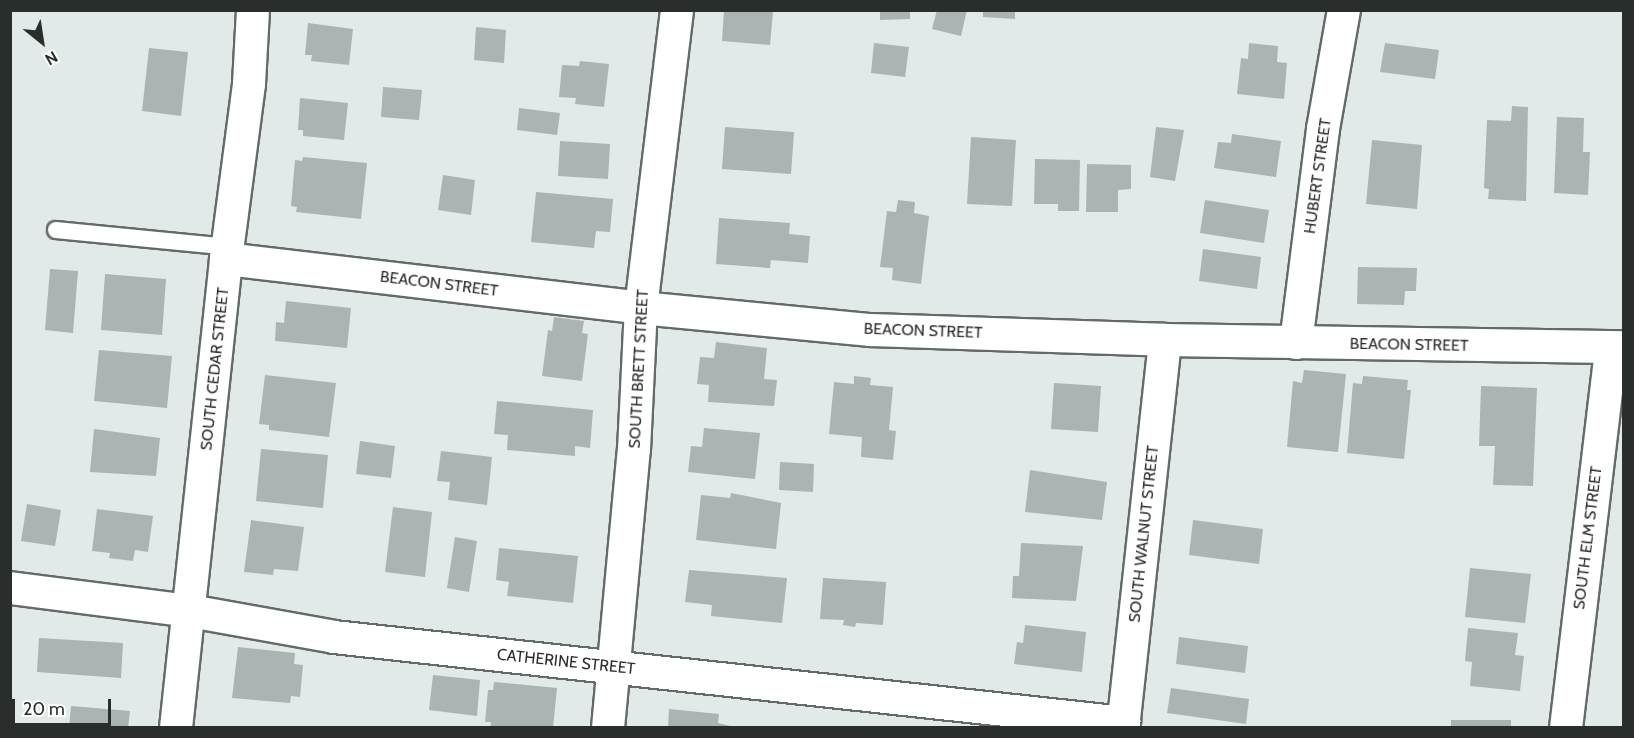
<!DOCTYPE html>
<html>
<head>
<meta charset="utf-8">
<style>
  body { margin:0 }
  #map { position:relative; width:1634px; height:738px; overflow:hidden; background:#e1eae8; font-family:Cabin,sans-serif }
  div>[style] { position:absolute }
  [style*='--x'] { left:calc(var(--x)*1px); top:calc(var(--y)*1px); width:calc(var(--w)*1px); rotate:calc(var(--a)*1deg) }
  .building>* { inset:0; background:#abb4b2 }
  .roads { filter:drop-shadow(2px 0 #636b69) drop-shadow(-2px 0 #636b69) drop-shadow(0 2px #636b69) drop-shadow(0 -2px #636b69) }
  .service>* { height:16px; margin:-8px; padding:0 8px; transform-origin:8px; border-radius:8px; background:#fff }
  .minor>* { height:32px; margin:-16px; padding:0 16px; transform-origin:16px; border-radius:16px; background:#fff }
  span { translate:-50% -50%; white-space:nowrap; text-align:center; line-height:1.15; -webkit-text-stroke:4.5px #fff; paint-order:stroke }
  .street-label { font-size:16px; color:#292d2c }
  .frame { position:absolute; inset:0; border:12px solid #292d2c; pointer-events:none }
  .north { position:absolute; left:12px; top:12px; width:60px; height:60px; -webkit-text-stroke:4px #fff; paint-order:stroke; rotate:150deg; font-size:16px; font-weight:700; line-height:24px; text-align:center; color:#292d2c }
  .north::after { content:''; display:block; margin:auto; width:21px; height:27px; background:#292d2c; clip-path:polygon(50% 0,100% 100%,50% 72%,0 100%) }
  .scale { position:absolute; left:12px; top:699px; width:99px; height:27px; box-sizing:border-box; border:3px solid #292d2c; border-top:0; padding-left:8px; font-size:18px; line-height:21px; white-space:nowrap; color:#292d2c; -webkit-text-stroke:4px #fff; paint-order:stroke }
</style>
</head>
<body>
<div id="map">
  <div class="building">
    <i style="clip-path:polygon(724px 10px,773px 12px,770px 45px,722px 41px)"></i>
    <i style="clip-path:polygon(880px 10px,910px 10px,910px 19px,880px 20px)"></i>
    <i style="clip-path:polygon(937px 10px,967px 10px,961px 36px,932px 29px)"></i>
    <i style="clip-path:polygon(983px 10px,1015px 10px,1015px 19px,983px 17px)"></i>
    <i style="clip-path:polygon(308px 23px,353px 29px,349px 65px,311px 61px,312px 55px,305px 55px)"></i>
    <i style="clip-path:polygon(476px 27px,506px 30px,504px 63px,474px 60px)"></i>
    <i style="clip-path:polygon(874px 43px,909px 47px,905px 77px,871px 73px)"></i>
    <i style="clip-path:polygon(1249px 43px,1278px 46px,1277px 62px,1287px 63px,1284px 99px,1237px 94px,1241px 58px,1248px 59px)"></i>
    <i style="clip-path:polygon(1385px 43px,1439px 50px,1435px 79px,1380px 72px)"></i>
    <i style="clip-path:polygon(149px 48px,188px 52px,181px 116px,142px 111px)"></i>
    <i style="clip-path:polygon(580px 61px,609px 64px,604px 107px,575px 104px,576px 98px,559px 97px,562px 65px,579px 66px)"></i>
    <i style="clip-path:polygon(383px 87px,422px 90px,419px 120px,381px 117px)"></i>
    <i style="clip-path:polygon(300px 98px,348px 103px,344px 140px,303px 136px,303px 130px,298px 130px)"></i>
    <i style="clip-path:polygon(1512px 106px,1528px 107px,1526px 201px,1488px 199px,1489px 189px,1484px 188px,1487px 120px,1511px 121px)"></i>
    <i style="clip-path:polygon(519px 108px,560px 113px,557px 135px,517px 130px)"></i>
    <i style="clip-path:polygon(1557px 117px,1584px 118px,1583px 152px,1590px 152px,1588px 195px,1554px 193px)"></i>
    <i style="clip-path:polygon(725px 127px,794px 132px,791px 174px,722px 169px)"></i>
    <i style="clip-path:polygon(1156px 127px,1184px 130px,1175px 181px,1150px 177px)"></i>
    <i style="clip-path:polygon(1232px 134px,1281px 141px,1276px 177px,1214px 168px,1218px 142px,1231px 143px)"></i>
    <i style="clip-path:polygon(971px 137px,1016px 140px,1012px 206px,967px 204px)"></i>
    <i style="clip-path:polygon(1372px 140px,1422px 145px,1417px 209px,1366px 204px)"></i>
    <i style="clip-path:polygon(560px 141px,610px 144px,608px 179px,558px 176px)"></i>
    <i style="clip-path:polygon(303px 157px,367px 163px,361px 219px,296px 212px,297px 207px,291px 206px,295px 160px,302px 161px)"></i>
    <i style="clip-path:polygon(1035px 159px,1080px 160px,1079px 211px,1058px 211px,1058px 204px,1034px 204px)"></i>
    <i style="clip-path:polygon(1087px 164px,1131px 165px,1131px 189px,1118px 190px,1118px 212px,1086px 212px)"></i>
    <i style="clip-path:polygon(443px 175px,475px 180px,471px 215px,438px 210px)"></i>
    <i style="clip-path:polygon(536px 192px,613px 199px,610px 232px,596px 231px,594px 248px,531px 242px)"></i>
    <i style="clip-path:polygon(898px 200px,915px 202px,914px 213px,929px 216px,921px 284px,892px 280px,893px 268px,880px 267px,887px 211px,896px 212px)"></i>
    <i style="clip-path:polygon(1205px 200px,1269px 210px,1264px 243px,1200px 233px)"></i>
    <i style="clip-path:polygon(719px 218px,790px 223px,789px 234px,810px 236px,808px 263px,771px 260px,770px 268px,716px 264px)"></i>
    <i style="clip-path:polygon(1203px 249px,1261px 257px,1257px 289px,1199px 281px)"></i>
    <i style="clip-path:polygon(1358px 267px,1417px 268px,1416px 291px,1405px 291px,1404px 305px,1357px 304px)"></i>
    <i style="clip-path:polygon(50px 269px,78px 271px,73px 333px,45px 330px)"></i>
    <i style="clip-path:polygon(105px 274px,166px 279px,162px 335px,101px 330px)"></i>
    <i style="clip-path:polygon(286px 301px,351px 308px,347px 348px,275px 341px,276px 322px,284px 323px)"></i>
    <i style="clip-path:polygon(554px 317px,584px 321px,582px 333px,588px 334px,582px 381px,542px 376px,548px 330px,552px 331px)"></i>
    <i style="clip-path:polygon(716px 342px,767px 348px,764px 379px,777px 380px,774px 406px,708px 402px,709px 385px,697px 384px,700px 357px,714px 358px)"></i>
    <i style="clip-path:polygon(99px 350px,172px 356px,167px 408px,94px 401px)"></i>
    <i style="clip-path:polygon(1304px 370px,1346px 374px,1338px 452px,1287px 447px,1293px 381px,1302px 383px)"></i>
    <i style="clip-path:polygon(265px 375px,336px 383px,329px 437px,269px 430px,269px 425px,259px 424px)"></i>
    <i style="clip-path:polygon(854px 376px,871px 378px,870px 385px,893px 387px,889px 430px,896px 431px,893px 460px,861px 457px,862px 437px,829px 434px,834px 382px,854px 384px)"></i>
    <i style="clip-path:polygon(1363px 376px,1408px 380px,1407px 390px,1411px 390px,1404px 459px,1347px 453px,1353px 383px,1362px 384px)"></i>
    <i style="clip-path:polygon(1054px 383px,1101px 386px,1098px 432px,1051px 429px)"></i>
    <i style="clip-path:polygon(1481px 386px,1537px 388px,1533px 486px,1493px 485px,1495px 446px,1479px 446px)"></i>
    <i style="clip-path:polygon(497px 401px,593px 410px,590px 448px,575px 446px,575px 456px,507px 450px,508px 435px,494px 434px)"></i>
    <i style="clip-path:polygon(704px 428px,760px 433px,755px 479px,688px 472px,691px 446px,702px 447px)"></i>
    <i style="clip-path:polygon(94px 429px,160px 438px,156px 476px,90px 472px)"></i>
    <i style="clip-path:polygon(360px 441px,395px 446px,391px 478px,356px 474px)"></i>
    <i style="clip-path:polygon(261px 449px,328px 455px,323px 508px,256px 501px)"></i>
    <i style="clip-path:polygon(441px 451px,492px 457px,487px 505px,448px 500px,450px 482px,437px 481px)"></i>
    <i style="clip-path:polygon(780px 462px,814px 464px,813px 492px,779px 490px)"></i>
    <i style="clip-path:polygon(1030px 470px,1107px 482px,1102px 520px,1025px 512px)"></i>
    <i style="clip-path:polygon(731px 493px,781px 503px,776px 549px,696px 540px,701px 495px,730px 498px)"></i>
    <i style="clip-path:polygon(27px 504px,61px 510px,55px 546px,21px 541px)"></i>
    <i style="clip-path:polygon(393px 507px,432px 512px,425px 577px,385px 572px)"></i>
    <i style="clip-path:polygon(97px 509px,153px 516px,148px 552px,135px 550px,133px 561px,109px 558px,110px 553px,92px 551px)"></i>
    <i style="clip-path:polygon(251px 520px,304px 527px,298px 571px,274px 569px,273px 575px,244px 572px)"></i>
    <i style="clip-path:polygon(1193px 520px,1263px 529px,1259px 564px,1189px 555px)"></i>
    <i style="clip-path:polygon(455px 537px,477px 541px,469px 592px,447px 588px)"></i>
    <i style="clip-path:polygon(1021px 543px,1083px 546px,1076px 601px,1012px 598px,1013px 576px,1019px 576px)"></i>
    <i style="clip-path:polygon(499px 548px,578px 556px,573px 603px,507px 596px,509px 582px,496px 580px)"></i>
    <i style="clip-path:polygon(1470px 568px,1531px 574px,1525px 623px,1465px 617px)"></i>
    <i style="clip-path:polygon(689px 570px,787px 578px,782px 623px,711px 616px,712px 605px,685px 602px)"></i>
    <i style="clip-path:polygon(823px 578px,886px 582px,883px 625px,856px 623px,855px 627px,843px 625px,844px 620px,820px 619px)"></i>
    <i style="clip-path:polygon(1025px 625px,1086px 632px,1082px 672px,1014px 664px,1017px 642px,1023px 643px)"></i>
    <i style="clip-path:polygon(1468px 628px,1518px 633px,1515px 655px,1524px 656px,1520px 691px,1470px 686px,1472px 662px,1465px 661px)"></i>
    <i style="clip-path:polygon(1179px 637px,1248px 646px,1245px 673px,1176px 664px)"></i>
    <i style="clip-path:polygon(39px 638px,123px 643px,121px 678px,37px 672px)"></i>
    <i style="clip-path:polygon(238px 647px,295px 653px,294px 664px,303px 665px,300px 697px,291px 696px,290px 703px,232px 698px)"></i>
    <i style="clip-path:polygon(433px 675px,480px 680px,477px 716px,429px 710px)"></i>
    <i style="clip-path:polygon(494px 682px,557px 688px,553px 728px,490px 728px,491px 722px,485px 722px,488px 690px,493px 690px)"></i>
    <i style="clip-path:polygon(1171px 688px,1249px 699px,1246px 724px,1167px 713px)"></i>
    <i style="clip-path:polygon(71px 706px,130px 711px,128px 728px,69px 728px)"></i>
    <i style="clip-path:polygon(669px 709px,719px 714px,718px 723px,739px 728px,668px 728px)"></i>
    <i style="clip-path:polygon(1451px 720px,1511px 720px,1511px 728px,1451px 728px)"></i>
  </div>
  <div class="roads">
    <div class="service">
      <i style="--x:56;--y:230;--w:173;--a:5.6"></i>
    </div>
    <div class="minor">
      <i style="--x:226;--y:259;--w:418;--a:6.7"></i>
      <i style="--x:641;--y:308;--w:231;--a:5.5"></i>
      <i style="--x:871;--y:330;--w:294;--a:1.9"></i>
      <i style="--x:1165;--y:340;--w:459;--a:0.9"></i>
      <i style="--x:1296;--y:343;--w:216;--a:-82.8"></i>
      <i style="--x:1323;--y:129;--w:121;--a:-80"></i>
      <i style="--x:10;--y:588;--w:181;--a:7.3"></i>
      <i style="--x:190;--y:611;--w:146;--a:10.2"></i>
      <i style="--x:334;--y:637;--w:795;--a:6.21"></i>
      <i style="--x:176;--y:728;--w:472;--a:-83.9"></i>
      <i style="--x:226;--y:259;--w:177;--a:-82.5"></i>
      <i style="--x:249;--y:84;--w:74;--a:-86.9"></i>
      <i style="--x:608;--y:728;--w:279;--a:-84.7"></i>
      <i style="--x:634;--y:450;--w:142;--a:-87.2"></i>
      <i style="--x:641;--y:308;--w:300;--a:-83.1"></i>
      <i style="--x:1123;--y:728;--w:390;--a:-83.8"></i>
      <i style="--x:1566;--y:728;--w:383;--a:-83.2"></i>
    </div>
  </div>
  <div class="street-label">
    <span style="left:1318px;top:176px;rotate:-82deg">HUBERT STREET</span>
    <span style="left:439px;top:284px;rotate:7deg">BEACON STREET</span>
    <span style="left:923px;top:331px;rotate:2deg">BEACON STREET</span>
    <span style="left:1409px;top:345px;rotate:1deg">BEACON STREET</span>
    <span style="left:215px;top:369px;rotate:-84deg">SOUTH CEDAR STREET</span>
    <span style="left:639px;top:369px;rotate:-87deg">SOUTH BRETT STREET</span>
    <span style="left:1144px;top:534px;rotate:-84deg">SOUTH WALNUT STREET</span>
    <span style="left:1588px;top:538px;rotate:-83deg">SOUTH ELM STREET</span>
    <span style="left:566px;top:662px;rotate:6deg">CATHERINE STREET</span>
  </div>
  <div class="frame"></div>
  <div class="north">N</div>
  <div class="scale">20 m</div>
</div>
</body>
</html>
